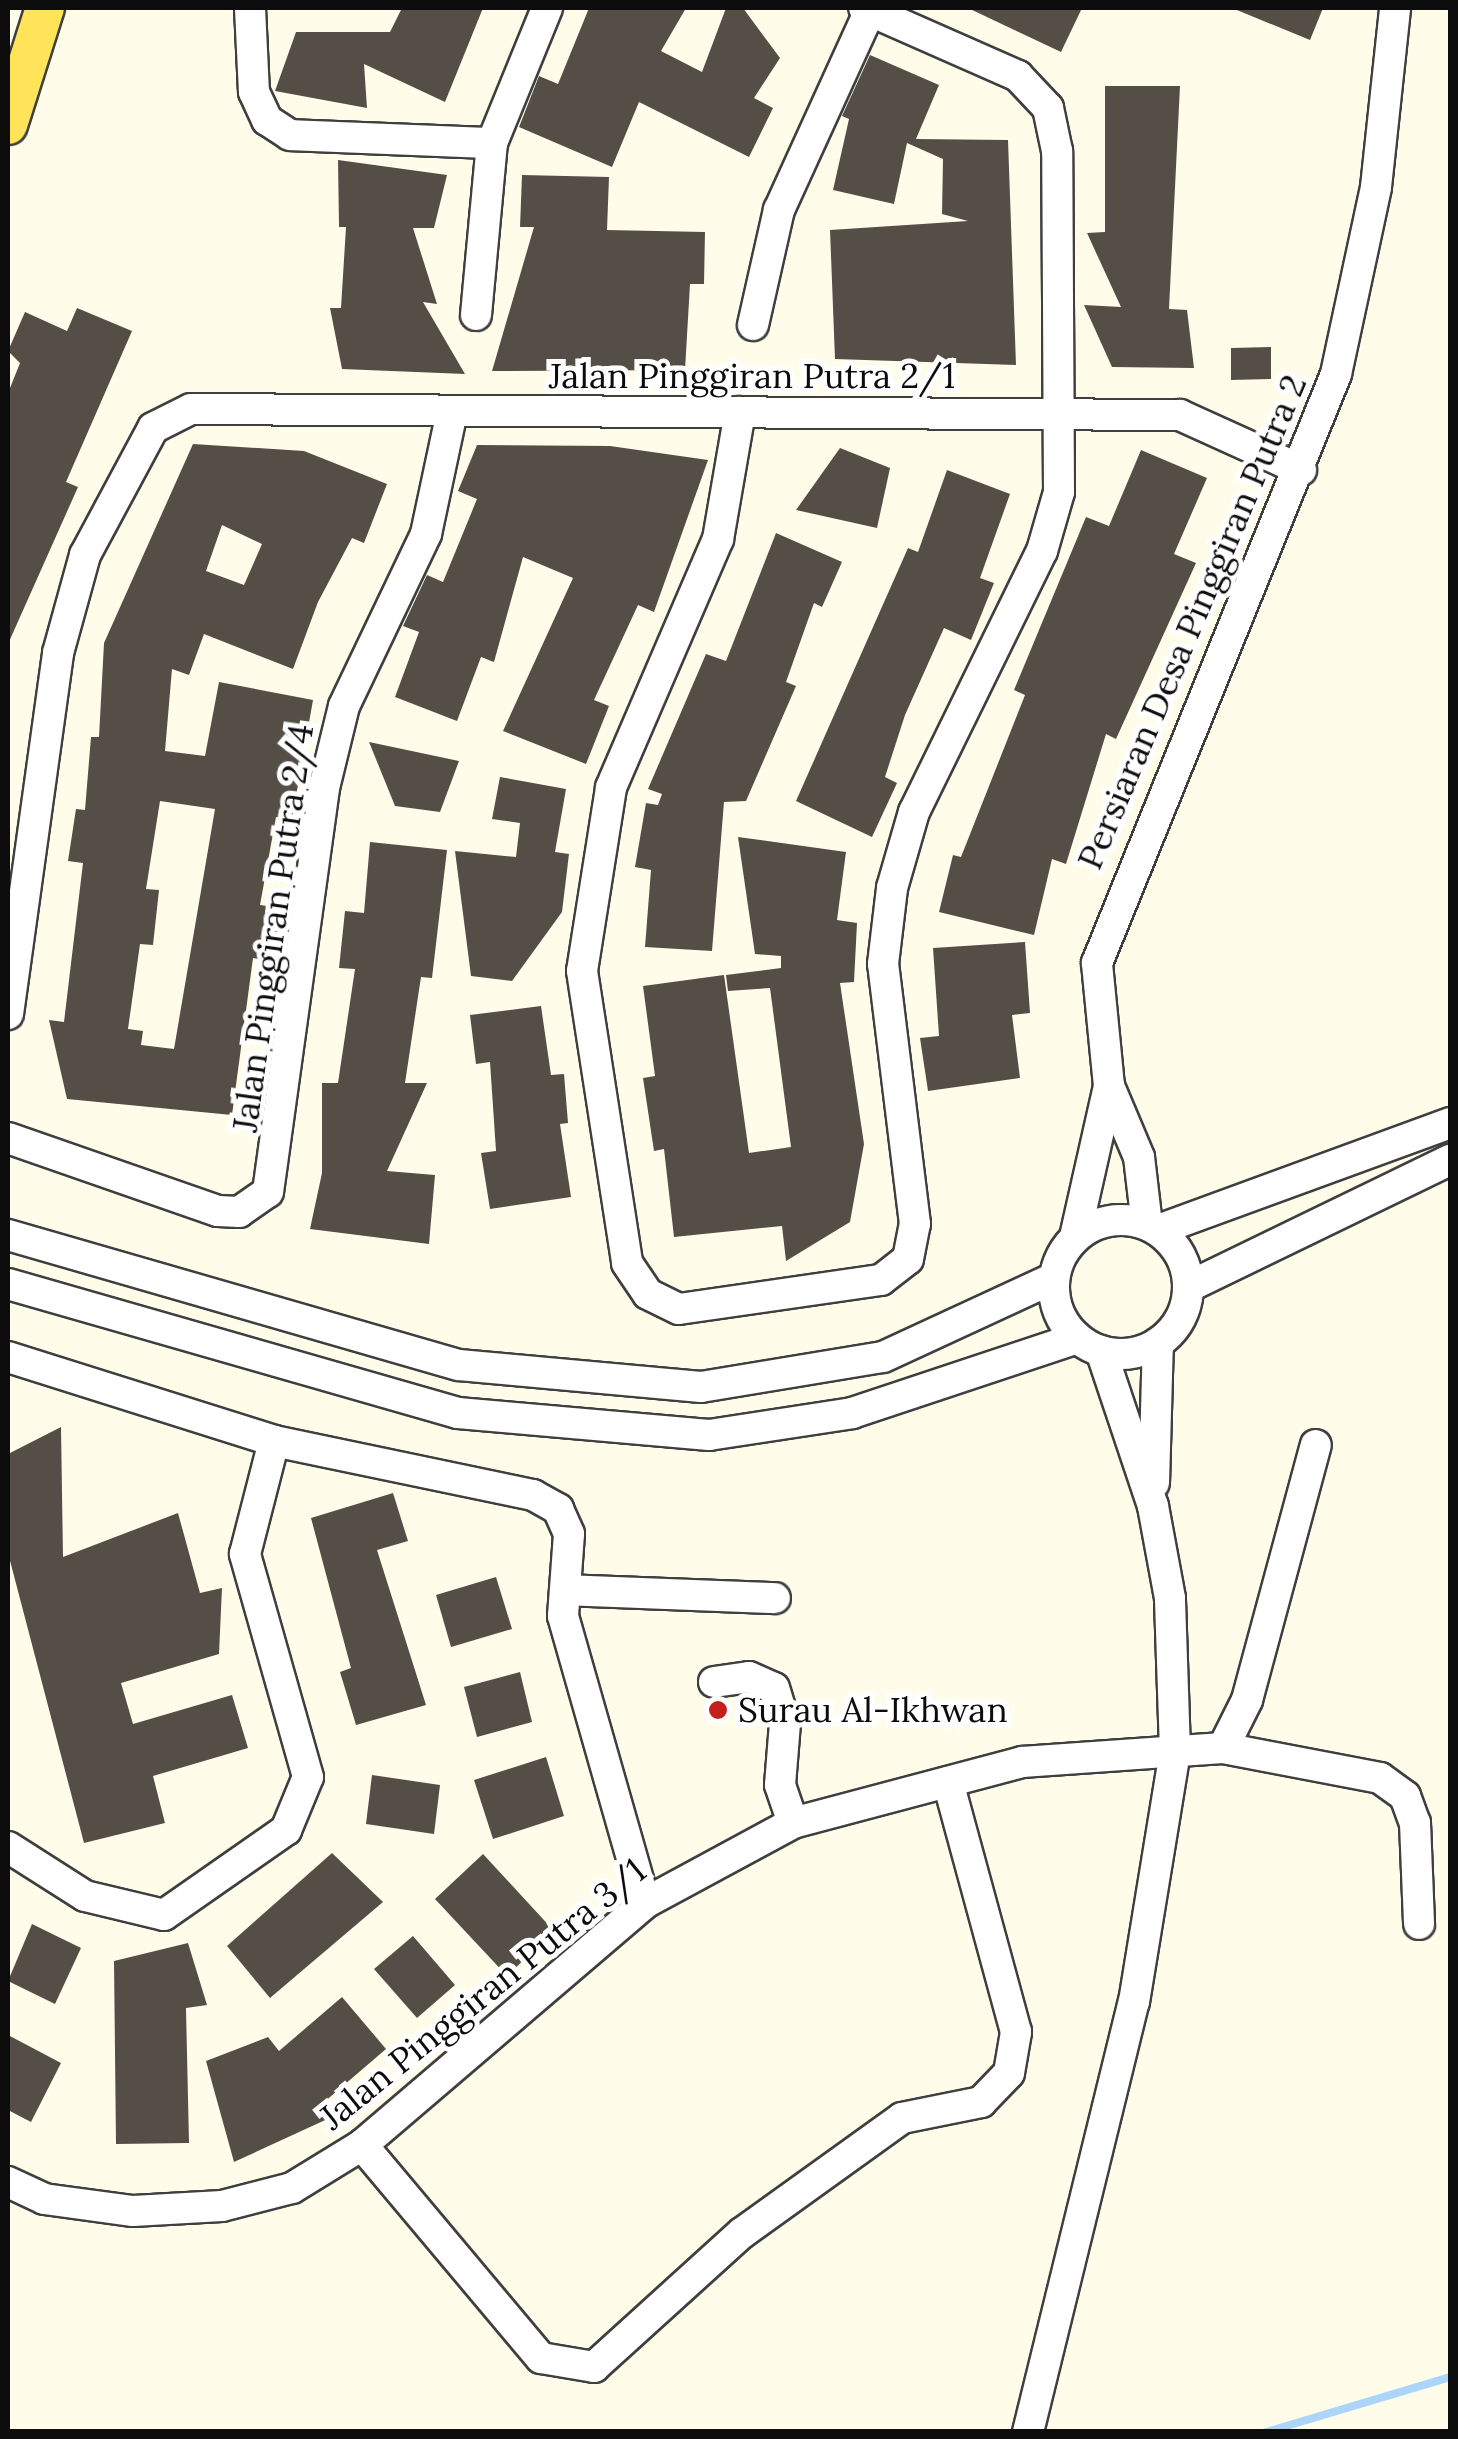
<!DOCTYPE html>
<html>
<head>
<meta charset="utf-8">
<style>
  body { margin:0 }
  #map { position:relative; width:1458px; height:2439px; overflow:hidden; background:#fffdea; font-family:Lora,serif }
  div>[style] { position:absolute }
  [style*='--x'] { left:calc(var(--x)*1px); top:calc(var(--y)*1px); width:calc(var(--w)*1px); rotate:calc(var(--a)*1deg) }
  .stream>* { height:8px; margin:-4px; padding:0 4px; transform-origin:4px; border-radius:4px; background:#abd6fa }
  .building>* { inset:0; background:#554e47 }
  .roads { filter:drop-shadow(2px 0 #3f3f3f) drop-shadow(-2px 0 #3f3f3f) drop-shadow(0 2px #3f3f3f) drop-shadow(0 -2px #3f3f3f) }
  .minor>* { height:30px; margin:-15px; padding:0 15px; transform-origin:15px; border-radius:15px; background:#fff }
  .minor>.ring { margin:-15px; padding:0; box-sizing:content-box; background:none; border:30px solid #fff; border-radius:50% }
  .major>* { height:38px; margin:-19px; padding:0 19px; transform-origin:19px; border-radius:19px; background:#ffe45a }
  .dots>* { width:28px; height:28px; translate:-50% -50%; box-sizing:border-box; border:5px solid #fff; border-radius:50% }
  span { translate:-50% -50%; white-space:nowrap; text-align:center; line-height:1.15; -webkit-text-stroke:10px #fff; paint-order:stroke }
  .street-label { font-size:35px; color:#0c0c0c }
  .poi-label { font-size:35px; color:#0c0c0c }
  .left { translate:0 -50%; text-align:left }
  .frame { position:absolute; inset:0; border:10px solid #0c0c0c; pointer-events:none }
</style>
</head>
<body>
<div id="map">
  <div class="stream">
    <i style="--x:1266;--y:2432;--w:192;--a:-16.6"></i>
  </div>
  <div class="building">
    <i style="clip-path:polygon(402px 8px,483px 8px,445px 102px,364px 64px,367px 108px,275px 91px,296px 32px,390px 32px)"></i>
    <i style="clip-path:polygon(589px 8px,686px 8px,661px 51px,702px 72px,726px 8px,743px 8px,780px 58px,754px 98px,773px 108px,749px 157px,639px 102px,612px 167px,519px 127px,539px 76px,558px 84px)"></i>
    <i style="clip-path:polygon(968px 8px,1082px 8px,1061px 52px)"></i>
    <i style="clip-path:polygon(1232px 8px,1323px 8px,1310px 40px)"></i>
    <i style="clip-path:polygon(870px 55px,939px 85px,916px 139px,1008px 140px,1016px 365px,835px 359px,830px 230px,968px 221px,942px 214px,943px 159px,907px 143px,894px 204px,833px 190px,849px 119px,842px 116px)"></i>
    <i style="clip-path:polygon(1105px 86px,1180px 86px,1169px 309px,1187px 310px,1194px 368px,1112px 367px,1084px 305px,1121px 307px,1087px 233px,1105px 232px)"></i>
    <i style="clip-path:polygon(338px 160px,447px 175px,434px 228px,413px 228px,437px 304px,423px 302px,465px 374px,342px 369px,330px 308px,341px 308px,346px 227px,339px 227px)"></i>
    <i style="clip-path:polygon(522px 175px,609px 177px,607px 230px,705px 232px,704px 284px,690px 284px,685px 370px,492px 371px,534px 227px,520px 227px)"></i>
    <i style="clip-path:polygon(77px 308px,132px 331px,66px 482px,78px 487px,8px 644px,8px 393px,20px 363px,8px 351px,25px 312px,67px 331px)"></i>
    <i style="clip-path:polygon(1271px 347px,1271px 379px,1231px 380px,1231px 348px)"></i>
    <i style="clip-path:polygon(evenodd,193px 444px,304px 451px,387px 484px,364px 543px,352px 538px,318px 602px,293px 669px,204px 634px,189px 675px,172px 669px,165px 751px,205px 756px,219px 682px,313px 700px,292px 819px,276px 817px,260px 905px,283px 908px,274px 961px,253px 958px,232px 1115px,67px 1099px,49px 1020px,64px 1022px,83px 863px,68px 861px,76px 809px,85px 810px,91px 737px,99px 737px,104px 643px,193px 444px,222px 525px,262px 544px,244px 585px,206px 571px,222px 525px,193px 444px,160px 801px,215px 809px,174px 1049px,141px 1045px,143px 1031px,128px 1029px,140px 944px,153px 945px,159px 890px,146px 889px,160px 801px)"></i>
    <i style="clip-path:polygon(477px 445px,610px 446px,708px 460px,654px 612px,638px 605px,594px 700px,609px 706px,586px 764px,503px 731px,573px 578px,523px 557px,494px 662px,481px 657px,457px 721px,395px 697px,419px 632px,403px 626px,427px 575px,443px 582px,477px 499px,458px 491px)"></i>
    <i style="clip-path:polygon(840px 448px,890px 468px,877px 528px,796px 510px)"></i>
    <i style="clip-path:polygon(1141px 450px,1207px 478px,1174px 554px,1196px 563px,1116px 739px,1106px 734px,1066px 864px,1052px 859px,1034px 935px,939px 912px,953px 855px,961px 857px,1025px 695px,1014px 690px,1086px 517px,1109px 526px)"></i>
    <i style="clip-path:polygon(947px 470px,1010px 494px,980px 578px,994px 583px,971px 640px,944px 628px,905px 715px,885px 777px,897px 783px,872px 837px,796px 801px,908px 548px,918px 552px)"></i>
    <i style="clip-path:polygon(776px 533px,842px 562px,822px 607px,814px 603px,786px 682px,796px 686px,746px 801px,724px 802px,712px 951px,645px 947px,651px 870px,635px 867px,646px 803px,658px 805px,662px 794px,648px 789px,706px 654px,726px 661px)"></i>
    <i style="clip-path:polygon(369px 742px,459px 761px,440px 812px,395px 806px)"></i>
    <i style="clip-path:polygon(500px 777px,566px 789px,555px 852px,569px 854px,562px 912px,512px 981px,471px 976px,455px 851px,516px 857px,520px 823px,492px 819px)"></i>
    <i style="clip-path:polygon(738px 837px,846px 852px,837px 920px,857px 923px,854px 982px,840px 983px,864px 1144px,850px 1222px,786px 1261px,782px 1226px,674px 1237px,664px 1149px,654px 1151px,643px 1078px,655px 1076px,643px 986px,724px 975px,749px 1153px,791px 1147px,770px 988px,728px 991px,726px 975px,781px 968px,781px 956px,755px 954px)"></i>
    <i style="clip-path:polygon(370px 842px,447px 850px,432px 978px,421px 977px,405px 1083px,427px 1083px,387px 1171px,435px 1175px,429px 1244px,310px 1229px,322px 1173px,322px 1083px,338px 1083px,355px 969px,339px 968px,345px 911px,364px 913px)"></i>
    <i style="clip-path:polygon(1025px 942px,1030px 1013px,1012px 1015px,1020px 1078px,928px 1091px,920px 1038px,939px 1036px,933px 948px)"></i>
    <i style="clip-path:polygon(541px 1006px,551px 1075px,564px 1074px,568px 1123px,560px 1124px,571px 1197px,490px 1209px,481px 1153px,496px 1151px,490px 1062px,476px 1064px,470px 1015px)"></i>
    <i style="clip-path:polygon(61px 1427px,63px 1557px,178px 1513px,200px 1593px,222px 1588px,219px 1654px,121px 1683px,133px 1724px,232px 1695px,248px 1748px,153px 1776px,165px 1823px,84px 1843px,8px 1553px,8px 1454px)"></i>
    <i style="clip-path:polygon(393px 1493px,408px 1541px,377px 1550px,426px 1705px,356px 1725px,340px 1672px,351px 1668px,311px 1518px)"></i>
    <i style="clip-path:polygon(496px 1577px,512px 1629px,451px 1647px,436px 1595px)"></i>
    <i style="clip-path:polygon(520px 1672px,532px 1722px,477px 1737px,464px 1687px)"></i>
    <i style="clip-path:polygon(546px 1757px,564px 1816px,493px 1839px,474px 1780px)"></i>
    <i style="clip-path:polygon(372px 1775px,440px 1785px,434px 1834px,366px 1824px)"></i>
    <i style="clip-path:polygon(332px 1853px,383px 1902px,270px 1998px,227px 1946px)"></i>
    <i style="clip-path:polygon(483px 1854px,554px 1931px,507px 1976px,435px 1899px)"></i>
    <i style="clip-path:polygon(32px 1924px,81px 1948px,55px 2004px,8px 1981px)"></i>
    <i style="clip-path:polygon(413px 1936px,455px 1985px,417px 2018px,374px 1969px)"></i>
    <i style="clip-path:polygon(188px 1943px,207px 2005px,186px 2008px,189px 2143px,116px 2144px,114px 1961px)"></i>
    <i style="clip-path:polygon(342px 1997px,386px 2049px,323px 2103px,334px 2116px,234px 2162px,206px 2061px,268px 2037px,279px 2051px)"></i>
    <i style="clip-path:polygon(8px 2035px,61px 2063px,31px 2122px,8px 2110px)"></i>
  </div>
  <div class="roads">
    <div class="minor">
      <i style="--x:250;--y:8;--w:84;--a:87.3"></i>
      <i style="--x:254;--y:92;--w:31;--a:65"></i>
      <i style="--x:267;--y:120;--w:27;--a:33"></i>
      <i style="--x:290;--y:135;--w:202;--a:2.3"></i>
      <i style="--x:476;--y:315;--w:173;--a:-84.7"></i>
      <i style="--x:492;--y:143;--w:146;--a:-67.8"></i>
      <i style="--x:753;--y:325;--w:118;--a:-77.3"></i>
      <i style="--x:779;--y:210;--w:220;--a:-65.5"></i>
      <i style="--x:740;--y:412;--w:129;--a:99.8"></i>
      <i style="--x:718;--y:539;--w:271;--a:113.3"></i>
      <i style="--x:611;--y:788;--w:185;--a:99"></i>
      <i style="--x:582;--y:971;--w:295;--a:81.2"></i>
      <i style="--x:627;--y:1263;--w:37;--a:56"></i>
      <i style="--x:648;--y:1294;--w:34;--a:26"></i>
      <i style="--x:679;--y:1309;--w:204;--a:-8.2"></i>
      <i style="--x:881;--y:1280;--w:34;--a:-38"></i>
      <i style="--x:908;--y:1259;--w:36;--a:-79"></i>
      <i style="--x:915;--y:1224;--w:262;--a:-97"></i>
      <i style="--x:883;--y:964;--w:77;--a:-83.2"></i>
      <i style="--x:892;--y:888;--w:79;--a:-73.9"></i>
      <i style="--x:914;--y:812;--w:291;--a:-63.9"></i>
      <i style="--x:1042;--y:551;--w:61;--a:-73.9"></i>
      <i style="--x:1059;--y:492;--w:341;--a:-90.3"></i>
      <i style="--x:1057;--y:151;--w:44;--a:-101.8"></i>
      <i style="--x:1048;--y:108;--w:44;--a:-133.2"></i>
      <i style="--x:1018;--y:76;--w:168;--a:-156.2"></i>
      <i style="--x:8;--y:1014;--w:364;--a:-82.1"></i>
      <i style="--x:58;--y:653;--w:102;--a:-74.6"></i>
      <i style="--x:85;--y:555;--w:144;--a:-61.8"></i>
      <i style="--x:153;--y:428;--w:42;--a:-26.6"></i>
      <i style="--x:191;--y:409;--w:989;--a:0.35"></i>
      <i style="--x:1180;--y:415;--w:133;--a:24.4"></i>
      <i style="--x:8;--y:1138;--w:222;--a:19.2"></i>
      <i style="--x:218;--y:1211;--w:21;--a:3"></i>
      <i style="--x:239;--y:1212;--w:35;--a:-35"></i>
      <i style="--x:268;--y:1192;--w:408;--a:-82.1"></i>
      <i style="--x:324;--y:788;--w:84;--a:-76.3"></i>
      <i style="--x:344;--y:706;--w:191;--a:-64.5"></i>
      <i style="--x:426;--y:534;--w:125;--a:-78"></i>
      <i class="ring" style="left:1054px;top:1220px;width:104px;height:104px"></i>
      <i style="--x:1147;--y:1225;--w:68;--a:-96.7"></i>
      <i style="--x:1139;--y:1157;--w:77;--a:-112.9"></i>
      <i style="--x:1109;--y:1086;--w:124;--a:-95.6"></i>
      <i style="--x:1097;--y:963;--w:636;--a:-67.91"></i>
      <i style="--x:1336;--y:374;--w:191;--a:-77.9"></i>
      <i style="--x:1376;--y:187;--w:180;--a:-83.9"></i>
      <i style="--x:1158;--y:1230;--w:311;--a:-20.1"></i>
      <i style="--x:8;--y:1235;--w:469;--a:16.1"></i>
      <i style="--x:459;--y:1365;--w:243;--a:5.2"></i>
      <i style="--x:701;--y:1387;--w:184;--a:-9.4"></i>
      <i style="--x:883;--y:1357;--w:188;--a:-24.8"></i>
      <i style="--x:1075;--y:1237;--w:155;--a:-77.3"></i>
      <i style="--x:8;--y:1284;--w:468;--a:16"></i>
      <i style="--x:458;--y:1413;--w:252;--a:5"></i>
      <i style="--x:709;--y:1435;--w:145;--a:-8.7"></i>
      <i style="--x:852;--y:1413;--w:237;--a:-18.4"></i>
      <i style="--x:1188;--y:1287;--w:291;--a:-25.9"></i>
      <i style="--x:8;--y:1357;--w:279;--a:17.5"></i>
      <i style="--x:274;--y:1441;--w:265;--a:11.8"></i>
      <i style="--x:533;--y:1495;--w:29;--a:29"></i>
      <i style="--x:558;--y:1509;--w:27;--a:66"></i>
      <i style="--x:569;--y:1534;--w:82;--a:94.2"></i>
      <i style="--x:563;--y:1616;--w:298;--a:74.1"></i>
      <i style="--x:1154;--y:1483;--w:140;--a:-88.4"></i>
      <i style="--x:565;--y:1590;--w:210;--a:2.2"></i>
      <i style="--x:714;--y:1682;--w:35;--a:-8"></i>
      <i style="--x:749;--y:1677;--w:27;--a:24"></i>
      <i style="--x:774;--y:1688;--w:37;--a:73"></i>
      <i style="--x:785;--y:1723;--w:62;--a:94.6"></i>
      <i style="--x:780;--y:1785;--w:40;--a:71.1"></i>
      <i style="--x:1223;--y:1748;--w:54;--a:-63.4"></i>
      <i style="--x:1247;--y:1700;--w:264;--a:-74.9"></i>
      <i style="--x:8;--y:1847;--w:91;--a:32.5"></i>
      <i style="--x:85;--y:1896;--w:81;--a:13.5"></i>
      <i style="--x:164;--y:1915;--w:149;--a:-34.9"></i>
      <i style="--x:286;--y:1830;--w:57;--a:-67.5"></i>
      <i style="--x:308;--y:1777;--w:232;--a:-105.8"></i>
      <i style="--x:245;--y:1554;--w:117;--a:-75.6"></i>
      <i style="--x:362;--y:2145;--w:278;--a:50"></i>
      <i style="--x:541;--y:2358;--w:54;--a:9.6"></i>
      <i style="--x:594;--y:2367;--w:200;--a:-42.2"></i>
      <i style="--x:742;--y:2233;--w:197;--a:-35.7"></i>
      <i style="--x:902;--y:2118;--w:81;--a:-11.4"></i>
      <i style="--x:981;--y:2102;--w:40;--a:-46"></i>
      <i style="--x:1009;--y:2073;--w:42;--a:-80.3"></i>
      <i style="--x:1016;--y:2032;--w:259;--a:-105.2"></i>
      <i style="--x:8;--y:2182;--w:40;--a:25"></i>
      <i style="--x:44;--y:2199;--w:90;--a:7.7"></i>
      <i style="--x:133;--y:2211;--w:89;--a:-3.2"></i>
      <i style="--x:222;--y:2206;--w:72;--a:-14.4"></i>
      <i style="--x:292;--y:2188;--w:82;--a:-31.6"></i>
      <i style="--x:362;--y:2145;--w:372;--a:-40.5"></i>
      <i style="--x:645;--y:1903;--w:168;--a:-28.4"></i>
      <i style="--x:793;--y:1823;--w:237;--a:-14.9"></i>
      <i style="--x:1022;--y:1762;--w:201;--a:-4"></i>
      <i style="--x:1223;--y:1748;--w:160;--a:10.8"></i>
      <i style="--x:1380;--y:1778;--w:31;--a:36"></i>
      <i style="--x:1405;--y:1796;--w:29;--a:70"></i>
      <i style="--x:1415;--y:1823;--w:101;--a:87.7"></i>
      <i style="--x:1028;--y:2432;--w:443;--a:-76.2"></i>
      <i style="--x:1134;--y:2002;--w:254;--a:-80.7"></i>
      <i style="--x:1175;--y:1751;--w:153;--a:-91.9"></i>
      <i style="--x:1170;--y:1598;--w:94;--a:-100.5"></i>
      <i style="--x:1153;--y:1506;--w:163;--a:-108.5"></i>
    </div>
    <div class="major">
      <i style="--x:8;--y:125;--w:123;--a:-72.5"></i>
    </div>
  </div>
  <div class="dots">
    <i style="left:718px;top:1710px;background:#c5201b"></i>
  </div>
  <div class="street-label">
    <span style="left:752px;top:376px">Jalan Pinggiran Putra 2/1</span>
    <span style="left:1192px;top:622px;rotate:-67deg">Persiaran Desa Pinggiran Putra 2</span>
    <span style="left:273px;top:928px;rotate:-82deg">Jalan Pinggiran Putra 2/4</span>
    <span style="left:483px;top:1994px;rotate:-39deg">Jalan Pinggiran Putra 3/1</span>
  </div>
  <div class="poi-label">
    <span class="left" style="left:738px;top:1710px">Surau Al-Ikhwan</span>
  </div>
  <div class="frame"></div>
</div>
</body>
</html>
